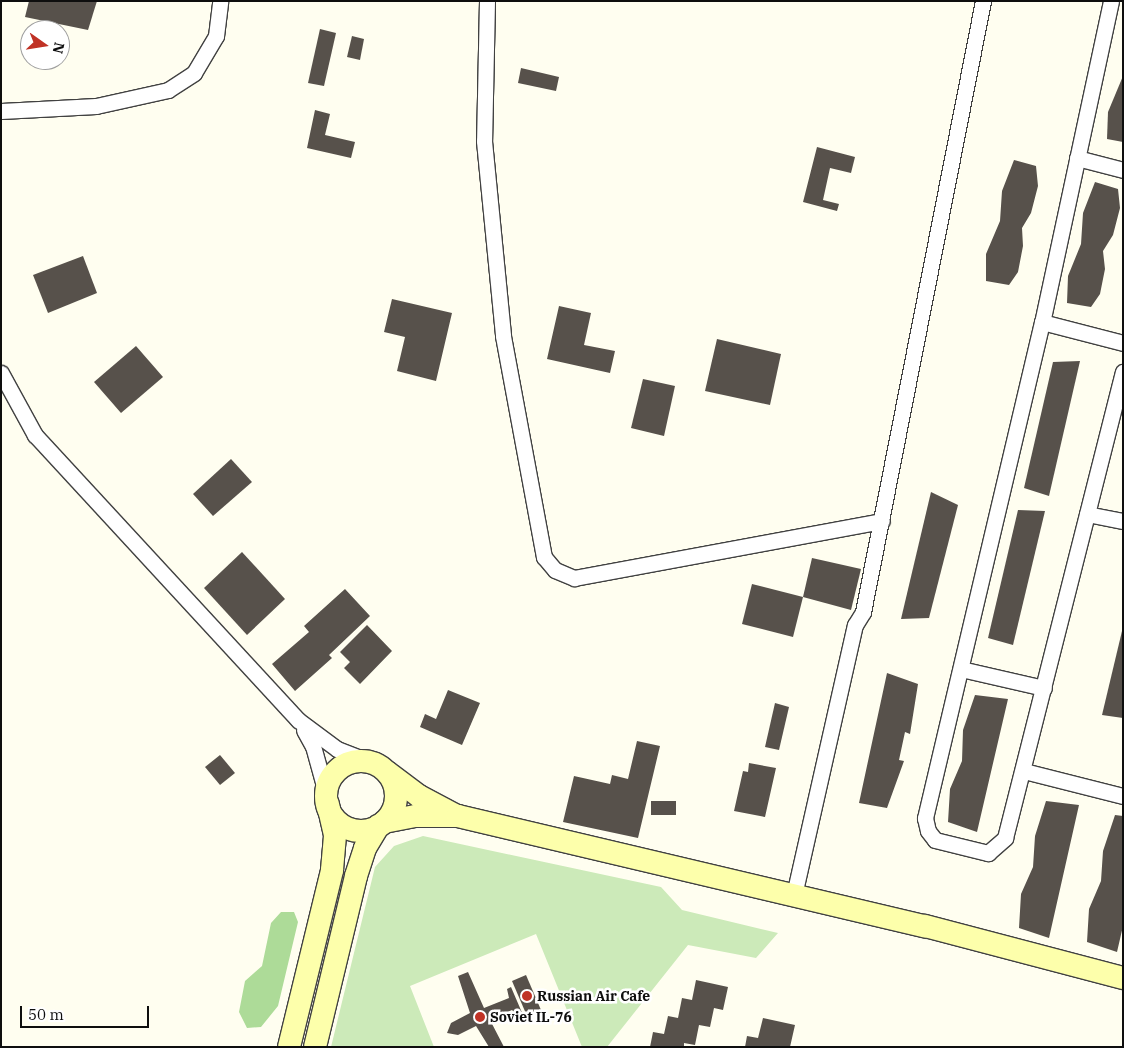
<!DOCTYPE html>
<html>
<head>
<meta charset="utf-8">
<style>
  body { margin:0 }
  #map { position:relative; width:1124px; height:1048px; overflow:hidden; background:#fffef0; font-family:"IBM Plex Serif",serif }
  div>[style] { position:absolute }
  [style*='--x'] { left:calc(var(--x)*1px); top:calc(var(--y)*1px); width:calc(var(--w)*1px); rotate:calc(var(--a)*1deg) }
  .green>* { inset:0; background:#cceab9 }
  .forest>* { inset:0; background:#addb98 }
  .building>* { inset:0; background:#57514b }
  .roads { filter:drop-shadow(1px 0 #414141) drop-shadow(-1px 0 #414141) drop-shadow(0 1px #414141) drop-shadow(0 -1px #414141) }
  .street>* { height:15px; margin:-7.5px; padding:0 7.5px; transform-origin:7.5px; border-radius:7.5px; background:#fff }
  .secondary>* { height:22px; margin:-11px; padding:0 11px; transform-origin:11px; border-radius:11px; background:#fdffab }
  .secondary>.ring { margin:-11px; padding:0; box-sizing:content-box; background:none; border:22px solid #fdffab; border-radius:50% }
  .dots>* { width:14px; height:14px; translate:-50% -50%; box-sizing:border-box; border:2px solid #fff; border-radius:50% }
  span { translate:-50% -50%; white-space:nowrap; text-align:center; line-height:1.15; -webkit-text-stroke:5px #fff; paint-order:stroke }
  .poi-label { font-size:14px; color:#0e0e0e; font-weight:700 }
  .left { translate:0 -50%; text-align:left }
  .frame { position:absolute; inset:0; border:2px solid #0e0e0e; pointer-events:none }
  .north { position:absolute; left:20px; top:20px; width:50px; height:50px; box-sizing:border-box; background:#fff; border:1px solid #9f9f9f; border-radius:50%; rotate:103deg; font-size:14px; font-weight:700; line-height:20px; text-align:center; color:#0e0e0e }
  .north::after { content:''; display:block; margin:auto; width:18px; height:22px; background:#c03225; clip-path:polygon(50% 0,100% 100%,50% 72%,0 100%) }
  .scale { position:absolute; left:20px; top:1006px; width:129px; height:22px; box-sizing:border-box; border:2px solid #0e0e0e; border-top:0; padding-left:6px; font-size:15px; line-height:18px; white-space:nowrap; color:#0e0e0e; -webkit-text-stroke:4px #fff; paint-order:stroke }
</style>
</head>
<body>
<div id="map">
  <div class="green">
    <i style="clip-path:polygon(423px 836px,661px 887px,682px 910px,778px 933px,756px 958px,688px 945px,607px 1047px,582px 1047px,536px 934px,410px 986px,434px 1047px,331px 1047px,375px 867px,394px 846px)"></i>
  </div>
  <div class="forest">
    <i style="clip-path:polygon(281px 912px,294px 912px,298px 922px,278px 1006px,261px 1027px,247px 1028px,239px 1012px,245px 981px,262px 966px,271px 923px)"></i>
  </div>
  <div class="building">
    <i style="clip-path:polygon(29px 1px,97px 1px,88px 30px,25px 17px)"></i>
    <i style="clip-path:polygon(320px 29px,336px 33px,324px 86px,308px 83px)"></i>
    <i style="clip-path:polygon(352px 36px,364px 39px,360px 60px,347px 57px)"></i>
    <i style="clip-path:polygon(521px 68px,559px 77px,556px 91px,518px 83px)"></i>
    <i style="clip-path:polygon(1123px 76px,1123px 142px,1107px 139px,1108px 112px)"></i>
    <i style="clip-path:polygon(315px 110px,330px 114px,325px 135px,355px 142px,351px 158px,307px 148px)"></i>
    <i style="clip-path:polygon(817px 147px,855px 157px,851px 173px,830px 168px,823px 200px,839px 204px,837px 211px,803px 202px)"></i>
    <i style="clip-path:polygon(1014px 160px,1036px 166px,1038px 186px,1031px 213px,1022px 228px,1023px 246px,1018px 272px,1009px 285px,986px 281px,986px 254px,1000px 221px,1002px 191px)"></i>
    <i style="clip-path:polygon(1095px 182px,1118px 189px,1120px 208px,1113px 235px,1103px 251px,1105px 269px,1100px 294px,1091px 307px,1067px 303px,1068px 276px,1081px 244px,1083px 213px)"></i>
    <i style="clip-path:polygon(83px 256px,97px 293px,48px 313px,33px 275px)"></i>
    <i style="clip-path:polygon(392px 299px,452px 313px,436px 381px,397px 371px,405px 337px,384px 332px)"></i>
    <i style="clip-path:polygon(559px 306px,591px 313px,584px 345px,615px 351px,610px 373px,547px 359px)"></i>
    <i style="clip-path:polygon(717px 339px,781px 354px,770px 405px,705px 391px)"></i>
    <i style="clip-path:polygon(136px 346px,163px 377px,121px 413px,94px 382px)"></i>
    <i style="clip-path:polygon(1080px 361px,1049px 496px,1024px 488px,1053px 362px)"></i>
    <i style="clip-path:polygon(643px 379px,675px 386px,664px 436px,631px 428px)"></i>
    <i style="clip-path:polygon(231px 459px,252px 482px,213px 516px,193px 494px)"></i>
    <i style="clip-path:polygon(931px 492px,958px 505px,929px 618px,901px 619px)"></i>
    <i style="clip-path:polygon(1018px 510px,1045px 511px,1013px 645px,988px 638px)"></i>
    <i style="clip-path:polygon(242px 552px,285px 599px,247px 635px,204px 588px)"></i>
    <i style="clip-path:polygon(812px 558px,861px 569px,851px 610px,803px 597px)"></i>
    <i style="clip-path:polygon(752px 584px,803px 597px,793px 637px,742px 624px)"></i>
    <i style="clip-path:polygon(345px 589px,370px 616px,329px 655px,332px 658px,295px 691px,272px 664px,309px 632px,304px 626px)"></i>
    <i style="clip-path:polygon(367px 625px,392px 651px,360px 684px,344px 668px,350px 662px,340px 652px)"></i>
    <i style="clip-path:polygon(1122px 631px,1123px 631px,1123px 718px,1102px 715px)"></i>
    <i style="clip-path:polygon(887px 673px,918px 684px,910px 734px,905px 732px,899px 760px,904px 761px,887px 808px,859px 803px)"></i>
    <i style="clip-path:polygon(448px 690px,480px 703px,462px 745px,420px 727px,425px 714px,436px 719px)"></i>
    <i style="clip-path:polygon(975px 695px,1008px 699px,977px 832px,948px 822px,950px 789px,962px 761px,963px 730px)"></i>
    <i style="clip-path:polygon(775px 703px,789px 707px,779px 750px,765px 747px)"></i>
    <i style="clip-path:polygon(637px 741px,660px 746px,638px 838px,563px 822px,574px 776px,610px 784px,612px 775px,628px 779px)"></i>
    <i style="clip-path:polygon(220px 755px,235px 773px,220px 785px,205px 767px)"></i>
    <i style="clip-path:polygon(749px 763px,776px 768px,765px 817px,734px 811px,743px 771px,748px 772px)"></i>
    <i style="clip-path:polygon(651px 801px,676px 801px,676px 815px,651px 815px)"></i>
    <i style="clip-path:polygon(1046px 801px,1079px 805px,1049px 938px,1019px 928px,1021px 894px,1033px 867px,1035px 836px)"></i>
    <i style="clip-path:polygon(1115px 815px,1123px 816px,1123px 926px,1117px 952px,1087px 942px,1089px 909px,1101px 881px,1103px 851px)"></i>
    <i style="clip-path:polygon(468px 972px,484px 1008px,509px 998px,507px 989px,511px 987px,523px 1015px,519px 1017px,512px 1010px,490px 1020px,504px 1047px,489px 1047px,476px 1026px,458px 1035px,447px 1033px,451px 1023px,470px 1013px,458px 976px)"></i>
    <i style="clip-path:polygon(526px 975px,541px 1010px,527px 1016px,512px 981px)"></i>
    <i style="clip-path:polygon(696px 980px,728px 987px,723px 1010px,714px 1008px,710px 1027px,699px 1025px,695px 1045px,684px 1043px,684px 1047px,650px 1047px,653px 1032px,664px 1034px,668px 1016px,678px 1018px,682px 998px,692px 1000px)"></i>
    <i style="clip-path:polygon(763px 1018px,795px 1025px,790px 1047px,745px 1047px,747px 1036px,758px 1038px)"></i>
  </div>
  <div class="roads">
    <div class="street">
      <i style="--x:487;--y:1;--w:140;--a:91.2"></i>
      <i style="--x:484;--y:141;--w:196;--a:84.4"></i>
      <i style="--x:503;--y:336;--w:225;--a:79.5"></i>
      <i style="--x:544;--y:557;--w:17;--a:50"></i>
      <i style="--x:555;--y:570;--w:21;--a:23"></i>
      <i style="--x:574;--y:578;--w:313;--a:-10.5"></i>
      <i style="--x:1111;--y:1;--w:328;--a:102.1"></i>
      <i style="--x:1042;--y:322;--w:510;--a:103.27"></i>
      <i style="--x:925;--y:818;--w:13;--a:77"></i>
      <i style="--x:928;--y:831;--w:11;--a:52"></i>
      <i style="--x:935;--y:840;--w:55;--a:13.8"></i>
      <i style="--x:988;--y:853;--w:23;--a:-41"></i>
      <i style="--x:1005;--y:838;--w:481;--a:-75.8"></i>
      <i style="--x:1;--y:111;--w:95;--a:-3"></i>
      <i style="--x:96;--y:106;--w:74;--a:-12.5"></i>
      <i style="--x:168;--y:90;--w:31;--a:-33"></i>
      <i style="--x:194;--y:73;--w:43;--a:-59.3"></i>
      <i style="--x:216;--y:36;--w:35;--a:-83"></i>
      <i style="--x:1077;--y:158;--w:48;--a:14.6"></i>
      <i style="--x:1042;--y:322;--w:84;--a:14.5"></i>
      <i style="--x:1;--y:373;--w:71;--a:61.3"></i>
      <i style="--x:35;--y:435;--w:388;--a:47.3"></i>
      <i style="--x:298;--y:720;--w:49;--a:36.6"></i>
      <i style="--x:337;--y:749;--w:36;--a:21"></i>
      <i style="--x:1087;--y:514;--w:37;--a:11"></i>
      <i style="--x:961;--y:669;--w:85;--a:12.9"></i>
      <i style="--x:304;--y:730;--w:18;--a:61"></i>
      <i style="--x:313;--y:746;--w:53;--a:74.6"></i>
      <i style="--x:1024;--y:771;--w:102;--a:14.2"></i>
      <i style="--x:794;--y:895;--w:277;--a:-77.3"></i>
      <i style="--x:855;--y:625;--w:15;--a:-58"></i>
      <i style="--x:863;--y:612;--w:623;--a:-78.89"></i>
    </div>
    <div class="secondary">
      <i class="ring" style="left:326px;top:761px;width:48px;height:48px"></i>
      <i style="--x:387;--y:772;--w:40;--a:37"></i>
      <i style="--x:419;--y:796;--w:41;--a:27.8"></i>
      <i style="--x:384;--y:822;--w:33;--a:-11"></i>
      <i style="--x:416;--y:816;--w:42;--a:0"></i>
      <i style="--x:458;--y:816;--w:480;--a:13.3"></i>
      <i style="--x:925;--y:926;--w:205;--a:14.7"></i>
      <i style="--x:289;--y:1047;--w:182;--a:-76.3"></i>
      <i style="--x:332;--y:870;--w:35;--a:-85"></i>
      <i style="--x:335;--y:835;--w:32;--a:-103"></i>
      <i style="--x:315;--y:1047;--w:176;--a:-76.5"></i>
      <i style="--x:356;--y:876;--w:29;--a:-72"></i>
      <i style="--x:365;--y:848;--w:26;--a:-59"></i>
    </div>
  </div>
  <div class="dots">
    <i style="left:527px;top:996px;background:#c03225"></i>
    <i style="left:480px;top:1017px;background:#c03225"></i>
  </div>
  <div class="poi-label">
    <span class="left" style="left:537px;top:996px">Russian Air Cafe</span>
    <span class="left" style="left:490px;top:1017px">Soviet IL-76</span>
  </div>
  <div class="frame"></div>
  <div class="north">N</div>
  <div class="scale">50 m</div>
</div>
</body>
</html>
